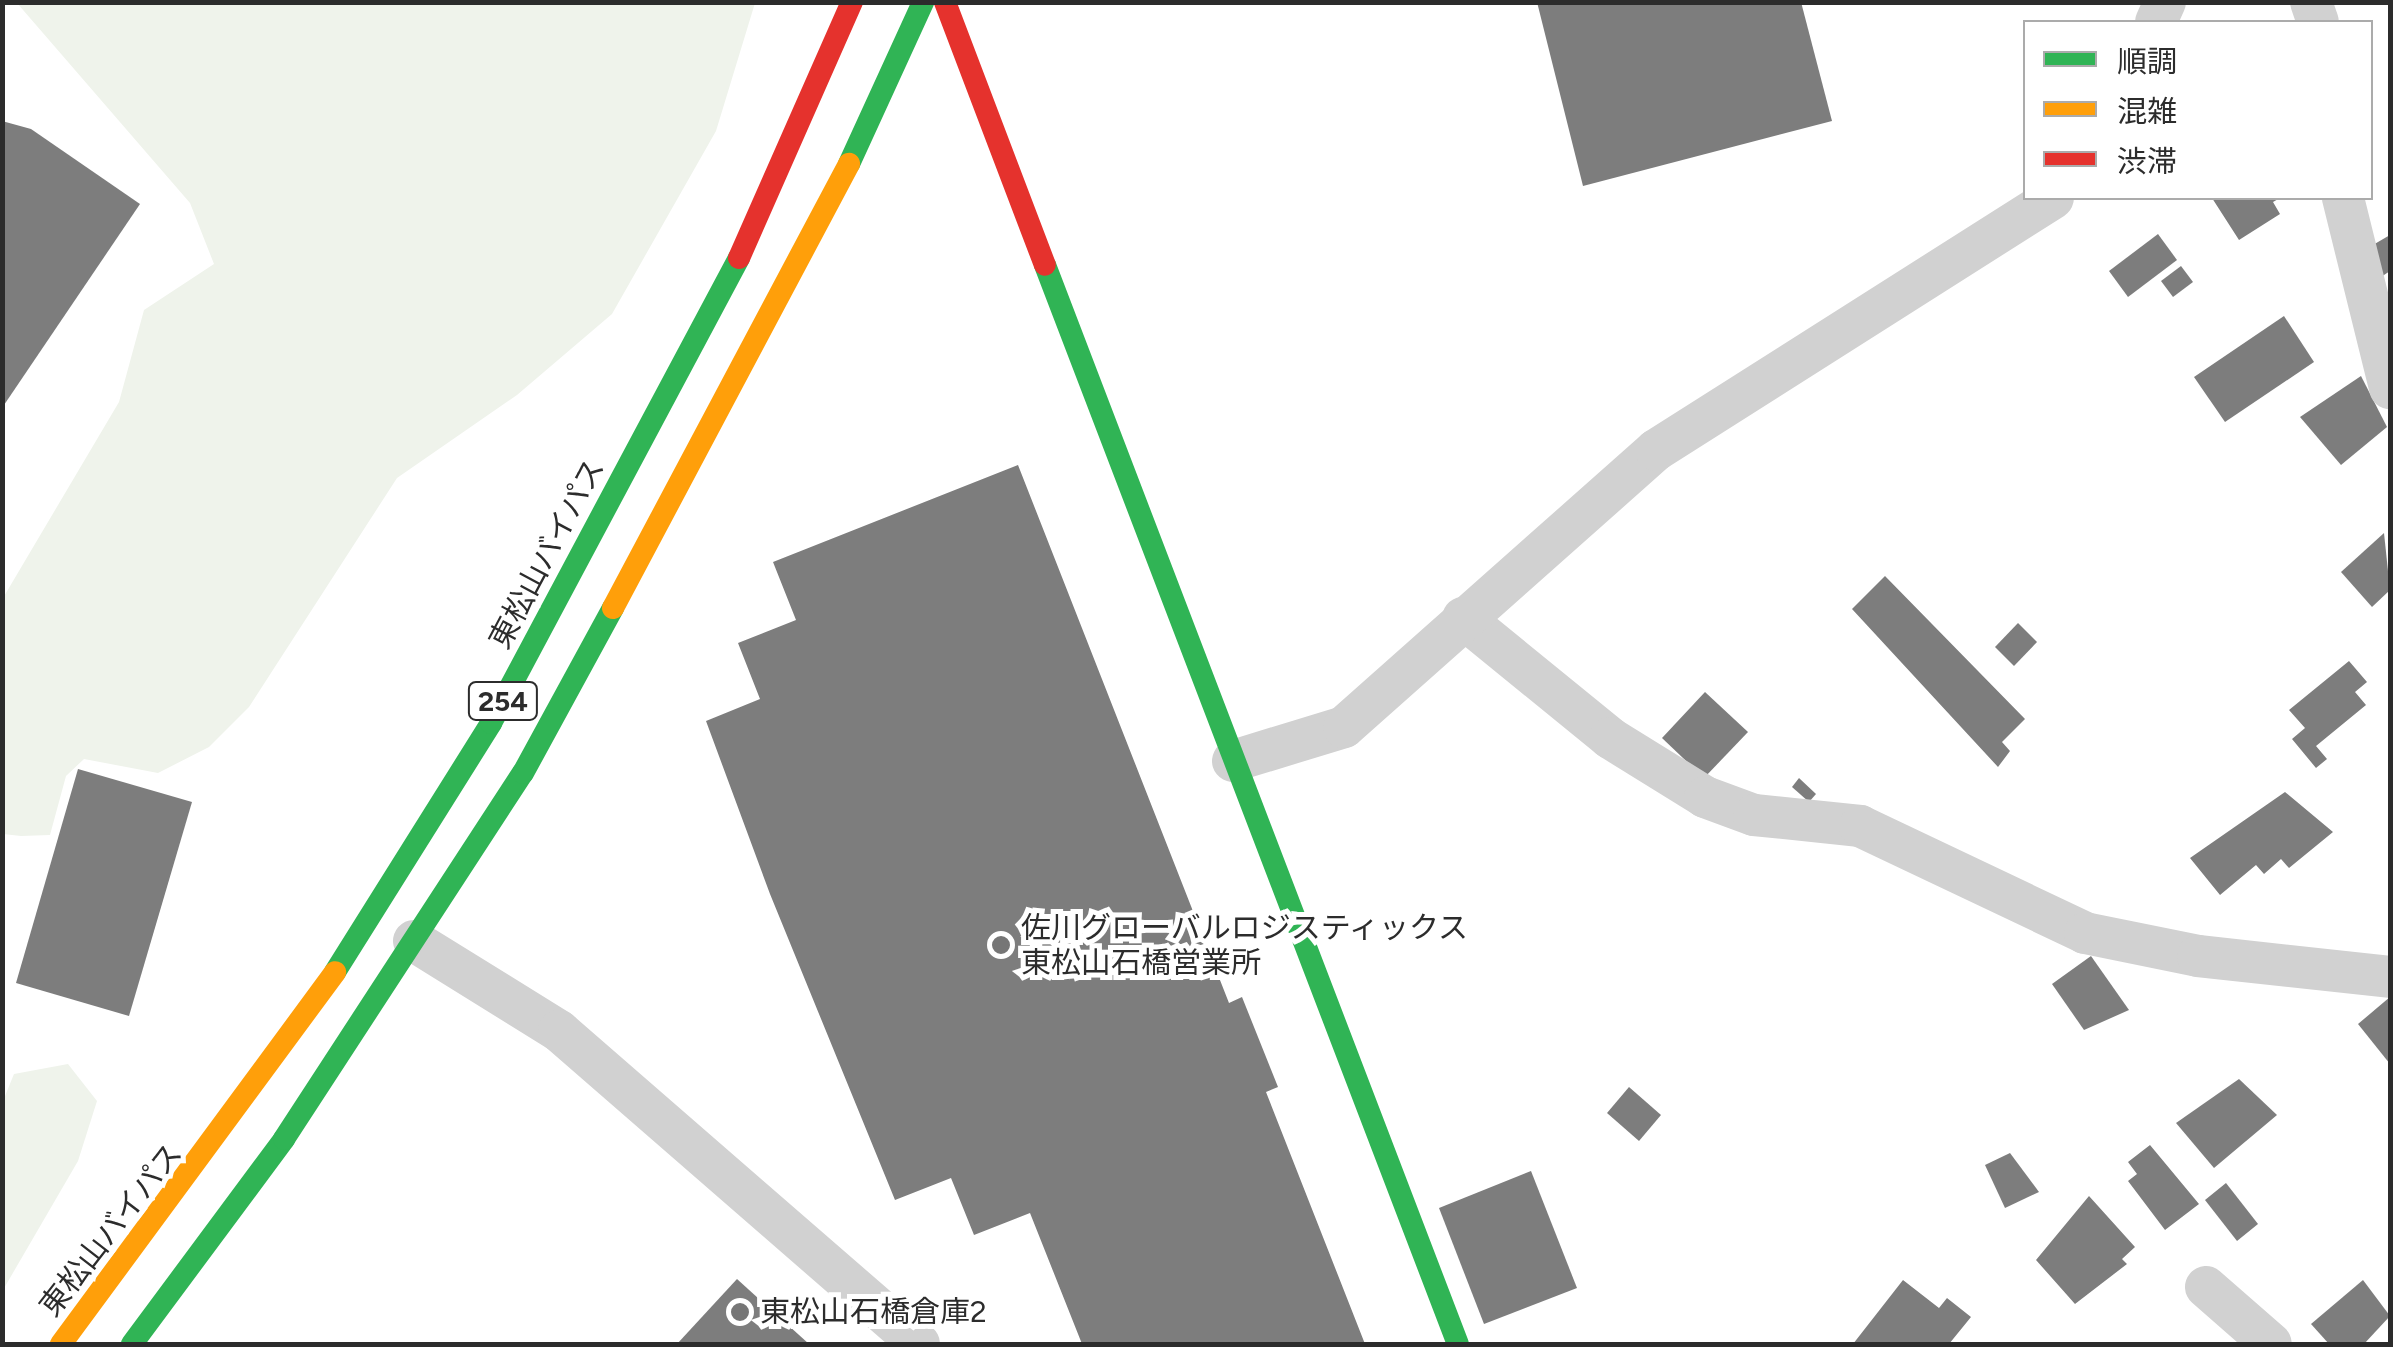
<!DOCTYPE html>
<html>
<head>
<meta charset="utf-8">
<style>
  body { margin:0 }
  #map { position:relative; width:2393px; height:1347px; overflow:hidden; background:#fff; font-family:Figtree,"Noto Sans JP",sans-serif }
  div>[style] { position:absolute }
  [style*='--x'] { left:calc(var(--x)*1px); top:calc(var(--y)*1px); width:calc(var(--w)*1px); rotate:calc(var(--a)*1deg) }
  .green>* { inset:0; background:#eff3eb }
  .building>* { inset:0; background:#7d7d7d }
  .street>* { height:42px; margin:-21px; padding:0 21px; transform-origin:21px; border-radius:21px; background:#d1d1d1 }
  .fast>* { height:22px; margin:-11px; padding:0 11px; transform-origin:11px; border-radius:11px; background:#30b455 }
  .slow>* { height:22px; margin:-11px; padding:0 11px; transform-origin:11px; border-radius:11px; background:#ff9f0a }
  .jam>* { height:22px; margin:-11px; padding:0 11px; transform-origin:11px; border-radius:11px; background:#e5322d }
  .dots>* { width:28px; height:28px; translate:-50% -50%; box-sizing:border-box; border:5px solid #fff; border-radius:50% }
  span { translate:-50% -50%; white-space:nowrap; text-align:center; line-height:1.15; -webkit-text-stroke:10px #fff; paint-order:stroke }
  .shield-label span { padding:2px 8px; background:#fff; border:2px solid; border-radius:8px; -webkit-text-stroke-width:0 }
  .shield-label { font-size:28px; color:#2c2c2c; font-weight:700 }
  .street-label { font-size:30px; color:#2c2c2c }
  .poi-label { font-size:30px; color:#2c2c2c }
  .left { translate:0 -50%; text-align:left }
  .frame { position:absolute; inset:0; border:5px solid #2c2c2c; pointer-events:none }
  .legend { position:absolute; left:2023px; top:20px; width:350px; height:180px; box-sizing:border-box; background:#fff; border:2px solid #ababab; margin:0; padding:12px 18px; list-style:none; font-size:30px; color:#2c2c2c }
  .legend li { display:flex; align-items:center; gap:20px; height:50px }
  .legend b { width:50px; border:2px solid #ababab }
</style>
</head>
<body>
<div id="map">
  <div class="green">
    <i style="clip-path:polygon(17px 3px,755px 3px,716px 131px,612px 314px,517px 395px,397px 478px,249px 707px,209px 747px,158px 773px,84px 759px,66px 776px,50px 835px,21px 836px,3px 834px,3px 598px,119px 402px,144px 310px,214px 264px,190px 203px)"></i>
    <i style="clip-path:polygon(68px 1064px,97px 1101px,78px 1161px,3px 1290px,3px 1101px,14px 1074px)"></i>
  </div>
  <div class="building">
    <i style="clip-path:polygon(1537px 2px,1801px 2px,1832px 121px,1583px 186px)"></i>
    <i style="clip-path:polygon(2px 121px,31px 129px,140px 204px,2px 408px)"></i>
    <i style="clip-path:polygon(2212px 198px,2280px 198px,2273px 202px,2280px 214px,2239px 240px)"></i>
    <i style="clip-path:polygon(2158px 234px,2177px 260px,2128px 297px,2109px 271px)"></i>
    <i style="clip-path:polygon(2390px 235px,2390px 271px,2381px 277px,2366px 249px)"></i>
    <i style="clip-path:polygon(2181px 266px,2193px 282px,2173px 297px,2161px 281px)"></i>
    <i style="clip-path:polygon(2284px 316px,2314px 362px,2225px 422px,2194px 377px)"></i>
    <i style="clip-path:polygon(2361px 376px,2387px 427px,2341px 465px,2300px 417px)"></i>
    <i style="clip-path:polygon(1018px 465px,1229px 1003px,1242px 997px,1278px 1087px,1266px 1092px,1365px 1344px,1082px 1344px,1030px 1213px,974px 1235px,951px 1178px,895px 1200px,770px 894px,706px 721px,760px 699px,738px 643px,796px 620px,773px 562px)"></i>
    <i style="clip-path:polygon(2384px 533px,2390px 590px,2372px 607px,2341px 572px)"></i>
    <i style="clip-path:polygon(1885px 576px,2025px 719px,2002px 742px,2010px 751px,1998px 767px,1852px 609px)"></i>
    <i style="clip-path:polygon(2018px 623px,2037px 642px,2014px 666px,1995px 647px)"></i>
    <i style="clip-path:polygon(2349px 661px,2367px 682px,2355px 692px,2366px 705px,2316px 746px,2327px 759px,2316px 768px,2292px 739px,2305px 728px,2289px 710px)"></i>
    <i style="clip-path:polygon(1705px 692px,1748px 732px,1704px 778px,1662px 738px)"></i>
    <i style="clip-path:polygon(78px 769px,192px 802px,129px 1016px,16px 983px)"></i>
    <i style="clip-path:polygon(1799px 778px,1816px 794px,1809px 802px,1792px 787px)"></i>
    <i style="clip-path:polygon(2285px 792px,2333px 832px,2289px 868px,2281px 859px,2264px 874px,2256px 865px,2220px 895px,2190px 858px)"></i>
    <i style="clip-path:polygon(2091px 956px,2129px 1010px,2084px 1030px,2052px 984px)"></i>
    <i style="clip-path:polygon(2390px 997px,2390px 1064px,2358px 1024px)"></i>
    <i style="clip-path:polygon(2239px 1079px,2277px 1115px,2214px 1168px,2176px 1123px)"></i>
    <i style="clip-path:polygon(1629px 1087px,1661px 1115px,1639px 1141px,1607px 1113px)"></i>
    <i style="clip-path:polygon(2150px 1145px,2199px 1204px,2165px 1230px,2128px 1181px,2137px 1174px,2128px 1162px)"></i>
    <i style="clip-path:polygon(2010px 1153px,2039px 1192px,2005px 1208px,1985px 1165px)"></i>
    <i style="clip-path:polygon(1531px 1171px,1577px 1288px,1484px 1324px,1439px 1208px)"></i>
    <i style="clip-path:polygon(2226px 1183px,2258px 1224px,2237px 1241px,2205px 1200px)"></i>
    <i style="clip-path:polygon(2089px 1196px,2135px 1247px,2122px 1259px,2127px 1264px,2075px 1304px,2036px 1260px)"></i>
    <i style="clip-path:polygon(737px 1279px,809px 1344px,677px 1344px)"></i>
    <i style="clip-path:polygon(1903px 1280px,1939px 1308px,1947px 1298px,1971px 1317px,1949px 1344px,1853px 1344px)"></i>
    <i style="clip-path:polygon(2363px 1280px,2390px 1316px,2364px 1344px,2329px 1344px,2311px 1324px)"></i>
  </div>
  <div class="street">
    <i style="--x:2311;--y:2;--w:21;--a:71"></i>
    <i style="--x:2156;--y:22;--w:22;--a:-66"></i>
    <i style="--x:2343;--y:198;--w:196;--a:76.1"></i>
    <i style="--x:1463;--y:618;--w:190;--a:39.2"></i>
    <i style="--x:1610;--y:738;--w:112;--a:31.8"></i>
    <i style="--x:1705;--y:797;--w:52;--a:20.2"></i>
    <i style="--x:1754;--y:815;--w:107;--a:5.9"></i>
    <i style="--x:1860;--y:826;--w:249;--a:25.4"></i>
    <i style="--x:2085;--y:933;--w:115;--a:11.5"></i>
    <i style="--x:2198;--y:956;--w:193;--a:6.2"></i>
    <i style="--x:1233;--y:761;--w:116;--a:-17"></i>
    <i style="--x:1344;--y:727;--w:417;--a:-41.6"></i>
    <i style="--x:1656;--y:450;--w:470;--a:-32.4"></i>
    <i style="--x:414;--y:941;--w:171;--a:31.8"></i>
    <i style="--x:559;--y:1031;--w:477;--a:41"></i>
    <i style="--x:2206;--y:1287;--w:86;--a:41.2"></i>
  </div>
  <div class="fast">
    <i style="--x:849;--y:164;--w:178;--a:-65.4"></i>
    <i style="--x:1045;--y:265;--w:1155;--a:69.06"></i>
    <i style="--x:335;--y:972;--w:294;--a:-57.9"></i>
    <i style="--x:491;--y:723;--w:527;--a:-61.93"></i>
    <i style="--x:132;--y:1344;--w:255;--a:-53.4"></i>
    <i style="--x:284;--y:1139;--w:437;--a:-56.9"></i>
    <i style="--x:523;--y:773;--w:188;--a:-61.4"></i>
  </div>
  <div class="slow">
    <i style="--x:613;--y:608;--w:503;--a:-62.01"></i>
    <i style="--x:61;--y:1344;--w:462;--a:-53.6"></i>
  </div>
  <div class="jam">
    <i style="--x:945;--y:2;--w:281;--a:69.2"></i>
    <i style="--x:739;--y:258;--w:280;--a:-66.2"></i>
  </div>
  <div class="dots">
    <i style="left:1001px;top:945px;background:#767676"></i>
    <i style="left:740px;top:1312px;background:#767676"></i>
  </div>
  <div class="shield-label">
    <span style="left:503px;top:701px">254</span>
  </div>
  <div class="street-label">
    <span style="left:547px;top:554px;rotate:-62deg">東松山バイパス</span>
    <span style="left:111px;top:1230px;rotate:-52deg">東松山バイパス</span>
  </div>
  <div class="poi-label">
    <span class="left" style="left:1021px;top:945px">佐川グローバルロジスティックス<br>東松山石橋営業所</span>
    <span class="left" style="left:760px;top:1312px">東松山石橋倉庫2</span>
  </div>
  <div class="frame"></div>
  <ul class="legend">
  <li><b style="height:12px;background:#30b455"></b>順調</li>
  <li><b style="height:12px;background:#ff9f0a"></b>混雑</li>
  <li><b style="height:12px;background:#e5322d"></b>渋滞</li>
  </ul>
</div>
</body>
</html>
